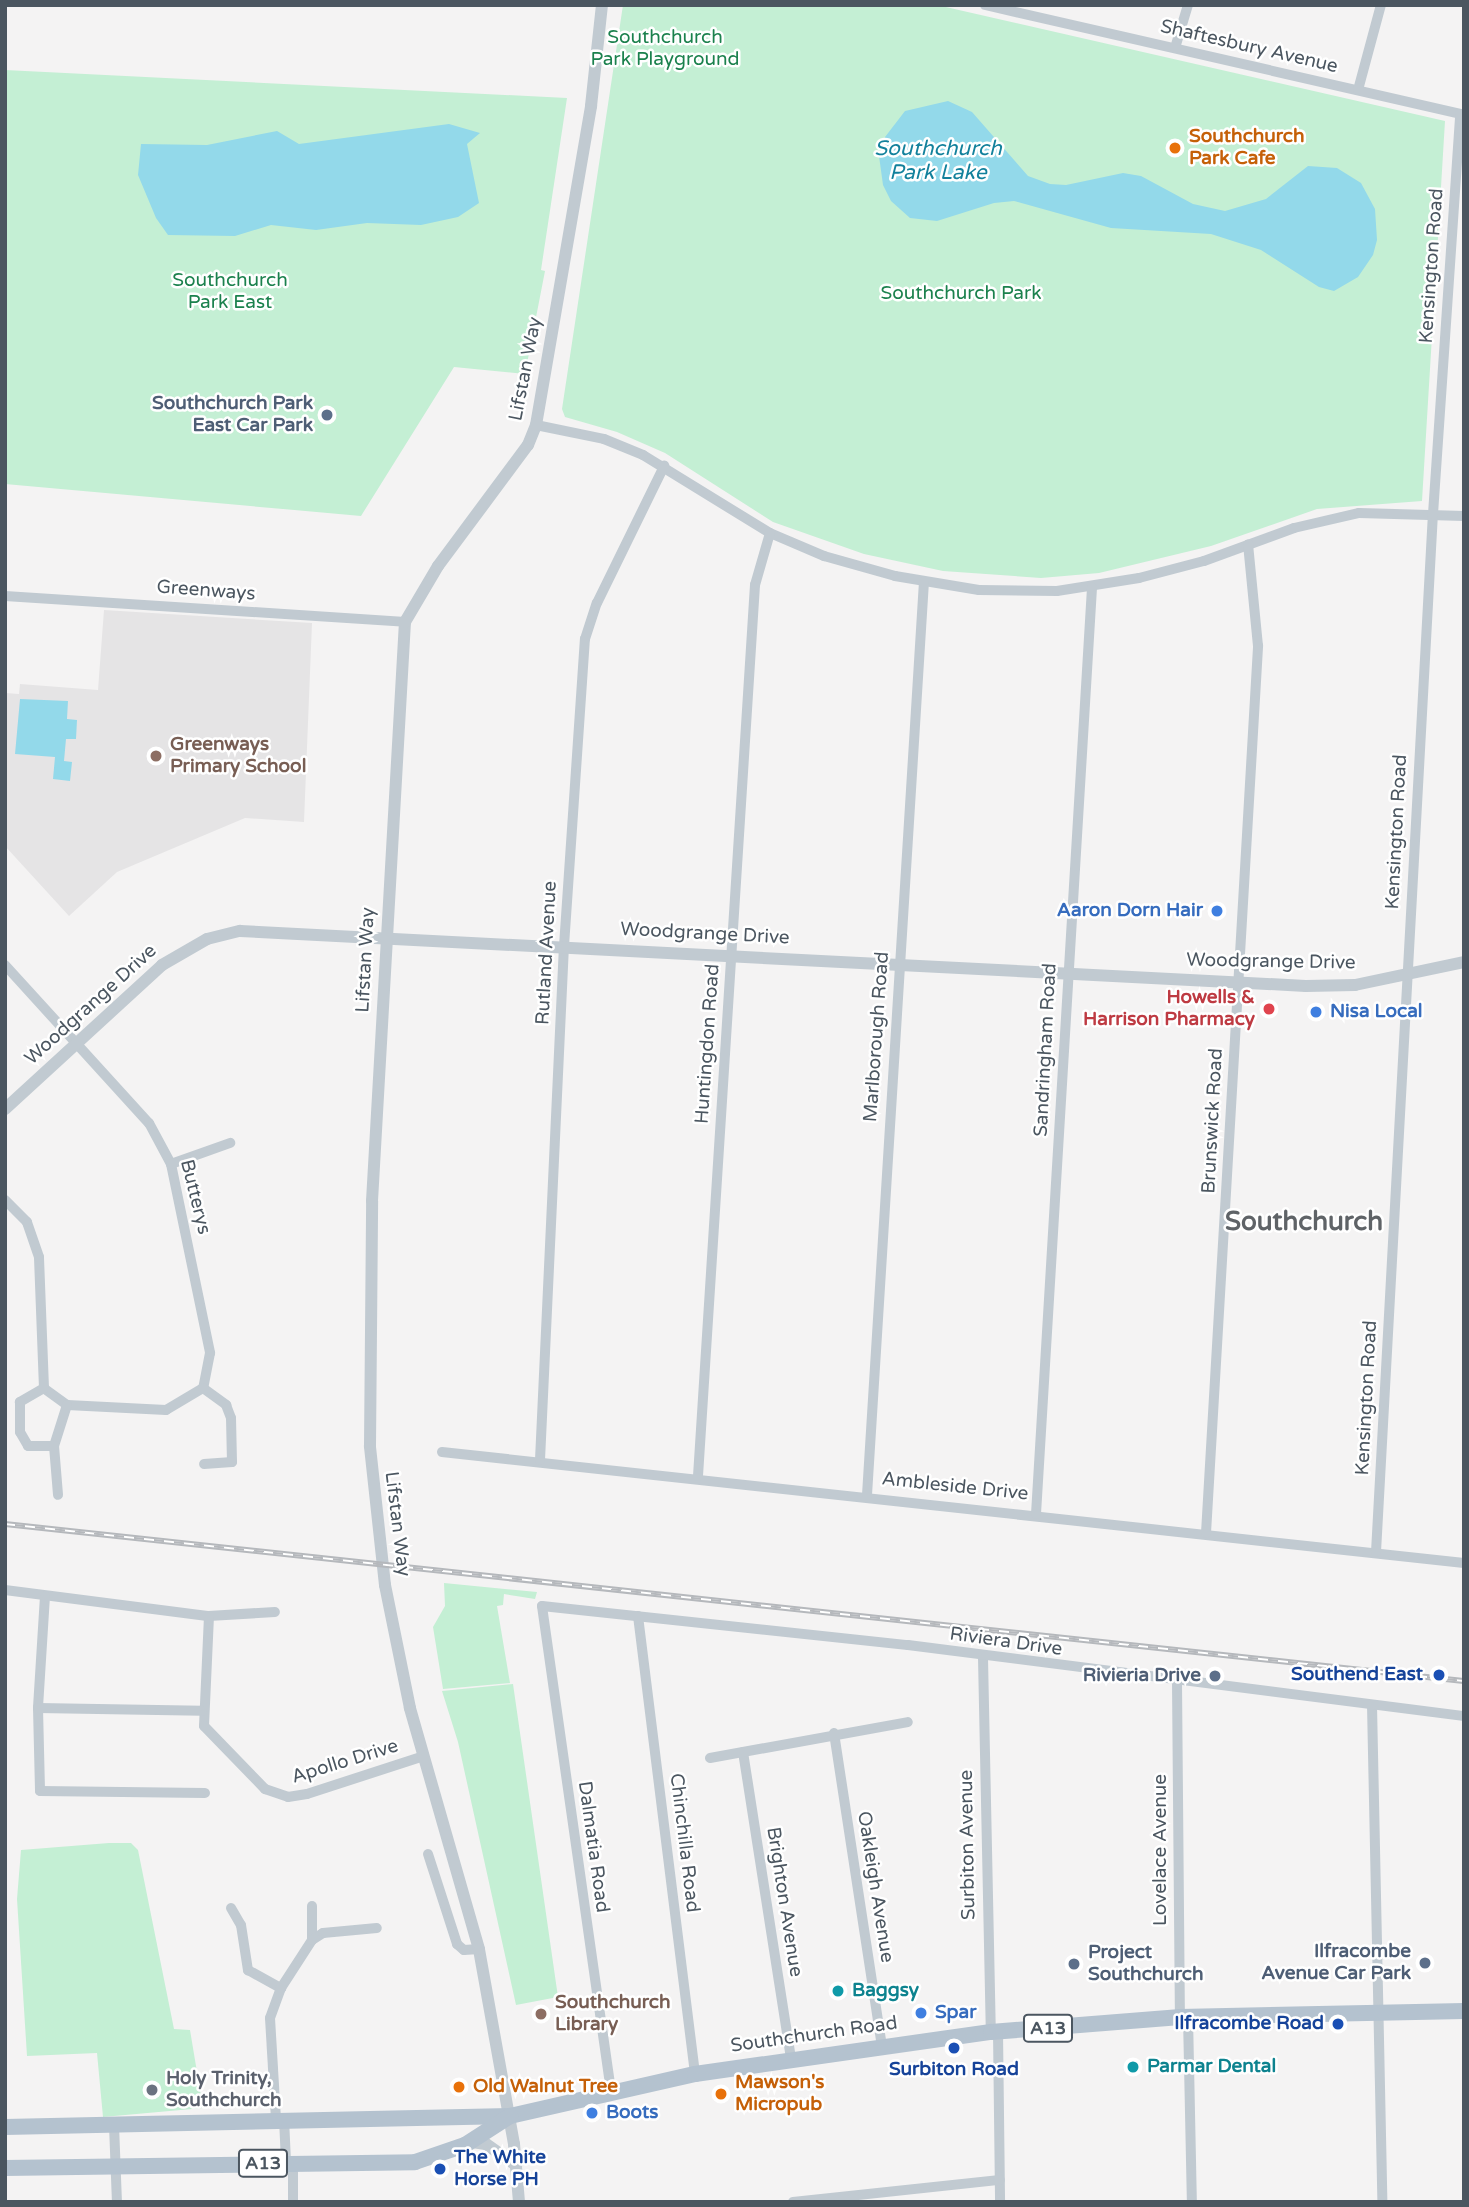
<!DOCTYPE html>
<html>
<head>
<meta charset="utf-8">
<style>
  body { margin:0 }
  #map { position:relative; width:1469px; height:2207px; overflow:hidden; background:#f4f3f3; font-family:"Varela Round",sans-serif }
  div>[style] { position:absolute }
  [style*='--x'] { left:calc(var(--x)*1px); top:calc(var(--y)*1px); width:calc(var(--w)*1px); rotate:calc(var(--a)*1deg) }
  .education>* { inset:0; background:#e5e4e5 }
  .green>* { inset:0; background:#c4efd4 }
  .water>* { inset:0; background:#93d9ea }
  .minor>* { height:10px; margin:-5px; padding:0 5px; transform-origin:5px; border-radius:5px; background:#c1cad1 }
  .tertiary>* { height:12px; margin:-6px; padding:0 6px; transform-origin:6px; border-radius:6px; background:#c1cad1 }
  .primary>* { height:16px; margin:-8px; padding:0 8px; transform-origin:8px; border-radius:8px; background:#b4c2cf }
  .rail>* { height:6px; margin-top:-3px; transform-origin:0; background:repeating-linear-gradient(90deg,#fff 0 10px,#b5b8bc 0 20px); box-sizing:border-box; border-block:2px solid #b5b8bc }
  .dots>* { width:19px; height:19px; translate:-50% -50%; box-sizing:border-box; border:4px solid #fff; border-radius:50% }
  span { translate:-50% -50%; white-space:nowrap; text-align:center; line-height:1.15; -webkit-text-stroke:5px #fff; paint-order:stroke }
  .shield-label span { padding:2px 5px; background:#fff; border:2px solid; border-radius:5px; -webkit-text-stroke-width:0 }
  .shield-label { font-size:18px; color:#4b5660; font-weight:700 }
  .park-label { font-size:19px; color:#1b814d }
  .street-label { font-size:19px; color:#4b5660 }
  .food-label { font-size:19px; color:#c56008; font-weight:700 }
  .left { translate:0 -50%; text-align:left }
  .service-label { font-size:19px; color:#4e5e75; font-weight:700 }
  .right { translate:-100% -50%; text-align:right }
  .education-label { font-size:19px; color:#785e54; font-weight:700 }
  .shop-label { font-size:19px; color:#366cbe; font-weight:700 }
  .health-label { font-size:19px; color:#be3a42; font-weight:700 }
  .transit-label { font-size:19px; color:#164399; font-weight:700 }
  .culture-label { font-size:19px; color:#0d838f; font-weight:700 }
  .worship-label { font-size:19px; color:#5b616d; font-weight:700 }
  .water-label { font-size:21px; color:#12819c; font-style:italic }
  .district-label { font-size:26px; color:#5f6367; font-weight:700 }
  .frame { position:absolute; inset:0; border:7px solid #4b5660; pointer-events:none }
</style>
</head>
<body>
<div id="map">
  <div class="education">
    <i style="clip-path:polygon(104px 610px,312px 623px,304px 822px,245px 818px,117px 872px,69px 916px,5px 846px,5px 693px,19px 694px,20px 684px,98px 690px)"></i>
  </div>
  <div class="green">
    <i style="clip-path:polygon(623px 5px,937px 5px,1445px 121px,1422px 501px,1317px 509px,1211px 546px,1099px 573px,1041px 578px,943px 571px,864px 554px,773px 522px,665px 453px,617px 432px,565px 417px,562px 409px)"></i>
    <i style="clip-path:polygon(5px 70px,567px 98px,541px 270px,545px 271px,525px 374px,454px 367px,361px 516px,5px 484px)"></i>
    <i style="clip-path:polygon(444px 1583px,537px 1592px,535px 1599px,504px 1594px,503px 1605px,497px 1606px,510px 1683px,443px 1689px,433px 1627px,445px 1606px)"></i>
    <i style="clip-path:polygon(513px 1684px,558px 1997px,516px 2005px,458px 1742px,442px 1691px)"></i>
    <i style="clip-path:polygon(109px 1843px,131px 1843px,138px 1850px,174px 2029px,190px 2030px,203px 2108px,103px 2117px,97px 2053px,27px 2056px,17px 1899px,21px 1850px)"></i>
  </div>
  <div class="water">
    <i style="clip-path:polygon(948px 101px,972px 112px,1028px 176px,1050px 184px,1066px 185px,1123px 173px,1141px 176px,1193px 204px,1225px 211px,1266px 199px,1308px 166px,1337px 168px,1361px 183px,1375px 209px,1377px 240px,1373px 255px,1358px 277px,1334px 291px,1319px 287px,1261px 250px,1211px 234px,1111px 228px,1014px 201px,994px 203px,937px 221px,910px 218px,891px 201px,883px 185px,879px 156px,885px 137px,905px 111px)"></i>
    <i style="clip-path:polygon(449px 124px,480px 133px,467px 144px,479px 203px,458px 217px,421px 225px,367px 223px,316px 230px,271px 225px,235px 236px,168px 235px,156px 218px,138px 175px,141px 144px,207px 145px,277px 131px,299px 144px)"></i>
    <i style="clip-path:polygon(20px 699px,68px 701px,67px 719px,77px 720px,76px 739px,66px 739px,64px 761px,72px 762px,70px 781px,53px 779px,55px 757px,15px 754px)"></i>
  </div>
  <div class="minor">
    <i style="--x:985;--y:5;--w:491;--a:12.9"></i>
    <i style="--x:1175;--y:48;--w:45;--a:-73.2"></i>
    <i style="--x:1358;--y:90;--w:88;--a:-74.9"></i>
    <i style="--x:536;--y:425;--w:69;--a:11.6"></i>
    <i style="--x:604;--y:439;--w:42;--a:22.3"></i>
    <i style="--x:643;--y:455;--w:149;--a:31.6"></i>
    <i style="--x:770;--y:533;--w:59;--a:23.1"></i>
    <i style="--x:824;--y:556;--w:74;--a:15.7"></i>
    <i style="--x:895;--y:576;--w:85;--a:9.5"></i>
    <i style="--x:979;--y:590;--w:78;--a:0.7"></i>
    <i style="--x:1057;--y:591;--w:83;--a:-9"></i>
    <i style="--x:1139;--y:578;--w:67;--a:-14.7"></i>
    <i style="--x:1204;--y:561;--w:96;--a:-20.1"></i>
    <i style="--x:1294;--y:528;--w:67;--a:-13"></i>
    <i style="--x:1359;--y:513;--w:105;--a:1.6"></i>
    <i style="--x:5;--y:596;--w:401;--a:3.7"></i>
    <i style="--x:5;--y:965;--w:214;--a:47.7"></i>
    <i style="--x:149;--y:1123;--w:47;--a:61.8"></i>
    <i style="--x:171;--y:1164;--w:193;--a:78.3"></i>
    <i style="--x:210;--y:1353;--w:36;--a:101"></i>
    <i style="--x:203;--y:1388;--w:43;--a:149.3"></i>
    <i style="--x:166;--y:1410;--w:99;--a:-177.1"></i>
    <i style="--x:67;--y:1405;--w:29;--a:-144"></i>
    <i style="--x:44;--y:1388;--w:131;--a:-92.2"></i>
    <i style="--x:39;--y:1257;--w:37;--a:-109"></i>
    <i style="--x:27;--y:1222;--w:31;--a:-135"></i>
    <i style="--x:171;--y:1164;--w:63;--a:-19.6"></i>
    <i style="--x:44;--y:1388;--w:28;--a:150"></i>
    <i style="--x:20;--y:1402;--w:30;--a:90"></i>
    <i style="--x:20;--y:1432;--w:16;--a:60"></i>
    <i style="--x:28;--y:1446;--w:26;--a:0"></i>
    <i style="--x:54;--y:1446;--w:43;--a:-72.4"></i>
    <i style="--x:203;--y:1388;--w:29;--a:36"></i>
    <i style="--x:226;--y:1405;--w:14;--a:69"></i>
    <i style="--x:231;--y:1418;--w:44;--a:88.7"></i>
    <i style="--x:232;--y:1462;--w:28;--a:176"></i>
    <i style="--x:54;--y:1446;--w:49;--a:85.3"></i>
    <i style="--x:442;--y:1452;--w:1028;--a:6.2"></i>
    <i style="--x:540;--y:1460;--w:515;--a:-87.33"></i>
    <i style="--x:564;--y:946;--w:308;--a:-86.1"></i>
    <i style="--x:585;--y:639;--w:38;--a:-72"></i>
    <i style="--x:597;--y:603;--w:153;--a:-63.9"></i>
    <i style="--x:698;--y:1476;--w:893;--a:-86.34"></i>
    <i style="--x:755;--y:585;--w:54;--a:-73.9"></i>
    <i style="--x:867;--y:1495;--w:915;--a:-86.43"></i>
    <i style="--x:1036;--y:1514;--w:928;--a:-86.54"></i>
    <i style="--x:1206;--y:1533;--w:889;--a:-86.64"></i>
    <i style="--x:1258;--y:646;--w:102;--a:-95.6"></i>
    <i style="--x:1376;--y:1552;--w:1040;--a:-86.86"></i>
    <i style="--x:1433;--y:514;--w:401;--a:-86.1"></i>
    <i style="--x:5;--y:1590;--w:206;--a:7.3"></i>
    <i style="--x:209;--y:1616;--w:66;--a:-3.5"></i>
    <i style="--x:45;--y:1596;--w:112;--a:93.6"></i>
    <i style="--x:38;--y:1708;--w:83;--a:88.6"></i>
    <i style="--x:40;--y:1791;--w:165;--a:0.7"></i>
    <i style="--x:209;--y:1616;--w:110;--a:92.6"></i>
    <i style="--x:204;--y:1726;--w:88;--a:45.9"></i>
    <i style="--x:265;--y:1789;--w:24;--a:19"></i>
    <i style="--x:288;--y:1797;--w:19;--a:-9"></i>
    <i style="--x:307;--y:1794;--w:123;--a:-18"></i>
    <i style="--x:638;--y:1616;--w:462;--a:82.9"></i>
    <i style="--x:983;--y:1658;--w:374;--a:88.8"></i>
    <i style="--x:1177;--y:1682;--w:335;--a:89.5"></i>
    <i style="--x:1372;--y:1705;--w:497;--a:88.8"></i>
    <i style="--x:38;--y:1708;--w:164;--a:1"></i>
    <i style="--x:834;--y:1733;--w:316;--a:81.3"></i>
    <i style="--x:743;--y:1752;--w:309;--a:81.1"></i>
    <i style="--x:710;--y:1758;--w:201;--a:-10.3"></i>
    <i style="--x:428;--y:1854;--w:95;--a:72.1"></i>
    <i style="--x:457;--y:1944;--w:9;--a:41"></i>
    <i style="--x:464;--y:1950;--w:15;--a:-4"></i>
    <i style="--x:231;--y:1908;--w:20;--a:60"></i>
    <i style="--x:241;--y:1925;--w:46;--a:81.2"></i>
    <i style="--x:248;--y:1970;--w:38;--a:29"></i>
    <i style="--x:312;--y:1940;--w:34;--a:-90"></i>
    <i style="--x:1188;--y:2017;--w:185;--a:88.8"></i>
    <i style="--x:998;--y:2032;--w:170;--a:89.3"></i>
    <i style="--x:611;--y:2091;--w:490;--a:-98.1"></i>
    <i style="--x:542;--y:1606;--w:368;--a:6.1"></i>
    <i style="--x:908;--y:1645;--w:561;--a:7.28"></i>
    <i style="--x:276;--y:2119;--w:101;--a:-93.4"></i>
    <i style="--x:270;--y:2018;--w:32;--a:-70"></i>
    <i style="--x:281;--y:1988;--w:57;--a:-57.1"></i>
    <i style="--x:312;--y:1940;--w:13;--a:-32"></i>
    <i style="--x:323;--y:1933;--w:54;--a:-5.3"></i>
    <i style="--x:284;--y:2119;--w:43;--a:87.3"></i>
    <i style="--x:114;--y:2125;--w:77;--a:87.8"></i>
    <i style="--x:293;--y:2163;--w:39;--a:90"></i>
    <i style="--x:793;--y:2202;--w:208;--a:-6.1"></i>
  </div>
  <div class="tertiary">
    <i style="--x:5;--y:1109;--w:213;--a:-42.5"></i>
    <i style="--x:162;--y:965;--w:52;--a:-30"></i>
    <i style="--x:207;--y:939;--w:34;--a:-14"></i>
    <i style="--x:240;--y:931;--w:1067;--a:2.95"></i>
    <i style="--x:1306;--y:986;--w:49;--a:-1.2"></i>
    <i style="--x:1355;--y:985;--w:111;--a:-11.9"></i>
    <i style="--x:472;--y:2142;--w:14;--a:8"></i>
    <i style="--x:486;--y:2144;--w:37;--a:35"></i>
    <i style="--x:519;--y:2202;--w:58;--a:-94.9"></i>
    <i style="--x:514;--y:2144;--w:198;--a:-100.2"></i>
    <i style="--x:479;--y:1949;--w:251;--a:-106"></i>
    <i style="--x:410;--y:1708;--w:126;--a:-101.5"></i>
    <i style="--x:385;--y:1585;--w:140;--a:-96.2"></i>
    <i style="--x:370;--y:1446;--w:245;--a:-89.5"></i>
    <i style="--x:372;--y:1201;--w:580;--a:-86.74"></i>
    <i style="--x:405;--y:622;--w:65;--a:-59.5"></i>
    <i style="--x:438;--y:566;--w:151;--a:-53.4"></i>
    <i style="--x:528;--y:445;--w:22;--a:-68"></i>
    <i style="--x:536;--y:425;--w:324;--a:-80.2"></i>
    <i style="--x:591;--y:106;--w:102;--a:-83.8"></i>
  </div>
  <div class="primary">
    <i style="--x:5;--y:2127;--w:505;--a:-1.25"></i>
    <i style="--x:510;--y:2116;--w:190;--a:-12.8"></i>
    <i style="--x:695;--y:2074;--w:299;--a:-8.1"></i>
    <i style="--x:991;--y:2032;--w:190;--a:-4.5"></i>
    <i style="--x:1180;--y:2017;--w:284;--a:-1.2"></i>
    <i style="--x:5;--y:2168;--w:410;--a:-0.8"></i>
    <i style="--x:415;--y:2162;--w:53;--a:-18.8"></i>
    <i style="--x:465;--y:2145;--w:54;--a:-32.8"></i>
  </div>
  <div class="rail">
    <i style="--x:5;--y:1524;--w:1467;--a:6.14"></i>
  </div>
  <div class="dots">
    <i style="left:1175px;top:148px;background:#e8710a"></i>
    <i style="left:327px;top:415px;background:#5c6f8a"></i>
    <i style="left:156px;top:756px;background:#8d6e63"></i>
    <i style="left:1217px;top:911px;background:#3f7fe0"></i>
    <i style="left:1269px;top:1009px;background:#e0444e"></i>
    <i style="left:1316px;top:1012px;background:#3f7fe0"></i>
    <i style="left:1439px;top:1675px;background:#1a4fb4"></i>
    <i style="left:1215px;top:1676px;background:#5c6f8a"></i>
    <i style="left:1425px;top:1963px;background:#5c6f8a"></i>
    <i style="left:1074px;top:1964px;background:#5c6f8a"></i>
    <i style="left:838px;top:1991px;background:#0f9aa8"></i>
    <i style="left:921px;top:2013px;background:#3f7fe0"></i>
    <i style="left:541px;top:2014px;background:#8d6e63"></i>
    <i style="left:1338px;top:2024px;background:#1a4fb4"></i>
    <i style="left:954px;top:2048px;background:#1a4fb4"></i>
    <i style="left:1133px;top:2067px;background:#0f9aa8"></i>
    <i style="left:459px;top:2087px;background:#e8710a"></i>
    <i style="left:152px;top:2090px;background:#6b7280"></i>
    <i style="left:721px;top:2094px;background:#e8710a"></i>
    <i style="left:592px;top:2113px;background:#3f7fe0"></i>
    <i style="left:440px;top:2169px;background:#1a4fb4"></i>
  </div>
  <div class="shield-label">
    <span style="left:1048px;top:2028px">A13</span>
    <span style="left:263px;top:2163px">A13</span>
  </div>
  <div class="park-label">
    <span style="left:665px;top:49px">Southchurch<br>Park Playground</span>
    <span style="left:230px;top:292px">Southchurch<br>Park East</span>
    <span style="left:961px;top:294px">Southchurch Park</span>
  </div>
  <div class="street-label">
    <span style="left:1249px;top:47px;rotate:13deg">Shaftesbury Avenue</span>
    <span style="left:1432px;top:266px;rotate:-86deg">Kensington Road</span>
    <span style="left:526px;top:369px;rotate:-79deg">Lifstan Way</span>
    <span style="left:206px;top:591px;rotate:4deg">Greenways</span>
    <span style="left:1397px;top:832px;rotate:-87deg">Kensington Road</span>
    <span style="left:705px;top:934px;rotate:3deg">Woodgrange Drive</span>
    <span style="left:547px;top:953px;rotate:-87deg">Rutland Avenue</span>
    <span style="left:366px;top:960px;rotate:-87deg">Lifstan Way</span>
    <span style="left:1271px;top:962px;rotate:1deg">Woodgrange Drive</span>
    <span style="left:91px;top:1005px;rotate:-42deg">Woodgrange Drive</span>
    <span style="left:877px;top:1037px;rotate:-86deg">Marlborough Road</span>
    <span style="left:708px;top:1044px;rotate:-86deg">Huntingdon Road</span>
    <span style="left:1046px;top:1050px;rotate:-87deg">Sandringham Road</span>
    <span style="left:1213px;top:1121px;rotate:-87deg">Brunswick Road</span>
    <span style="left:195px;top:1197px;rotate:76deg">Butterys</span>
    <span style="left:1367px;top:1398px;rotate:-87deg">Kensington Road</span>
    <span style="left:955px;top:1487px;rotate:6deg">Ambleside Drive</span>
    <span style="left:397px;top:1524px;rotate:83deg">Lifstan Way</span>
    <span style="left:1006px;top:1642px;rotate:8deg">Riviera Drive</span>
    <span style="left:345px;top:1762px;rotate:-17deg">Apollo Drive</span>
    <span style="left:684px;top:1843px;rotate:83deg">Chinchilla Road</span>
    <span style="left:968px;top:1845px;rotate:-91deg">Surbiton Avenue</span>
    <span style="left:593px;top:1847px;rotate:82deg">Dalmatia Road</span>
    <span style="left:1161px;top:1850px;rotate:-90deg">Lovelace Avenue</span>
    <span style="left:875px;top:1887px;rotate:81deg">Oakleigh Avenue</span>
    <span style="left:784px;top:1902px;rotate:81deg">Brighton Avenue</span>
    <span style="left:814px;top:2035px;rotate:-8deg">Southchurch Road</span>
  </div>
  <div class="food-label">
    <span class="left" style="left:1189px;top:148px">Southchurch<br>Park Cafe</span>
    <span class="left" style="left:735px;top:2094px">Mawson's<br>Micropub</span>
    <span class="left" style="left:473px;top:2087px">Old Walnut Tree</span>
  </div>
  <div class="service-label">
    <span class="right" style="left:313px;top:415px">Southchurch Park<br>East Car Park</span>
    <span class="right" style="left:1201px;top:1676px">Rivieria Drive</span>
    <span class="right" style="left:1411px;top:1963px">Ilfracombe<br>Avenue Car Park</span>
    <span class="left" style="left:1088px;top:1964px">Project<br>Southchurch</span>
  </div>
  <div class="education-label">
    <span class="left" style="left:170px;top:756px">Greenways<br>Primary School</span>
    <span class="left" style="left:555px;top:2014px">Southchurch<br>Library</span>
  </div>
  <div class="shop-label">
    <span class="right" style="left:1203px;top:911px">Aaron Dorn Hair</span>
    <span class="left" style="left:1330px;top:1012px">Nisa Local</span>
    <span class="left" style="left:935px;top:2013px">Spar</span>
    <span class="left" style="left:606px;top:2113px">Boots</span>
  </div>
  <div class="health-label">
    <span class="right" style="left:1255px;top:1009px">Howells &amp;<br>Harrison Pharmacy</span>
  </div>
  <div class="transit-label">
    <span class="right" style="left:1423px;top:1675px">Southend East</span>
    <span class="right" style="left:1324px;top:2024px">Ilfracombe Road</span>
    <span style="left:954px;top:2070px">Surbiton Road</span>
    <span class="left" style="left:454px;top:2169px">The White<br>Horse PH</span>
  </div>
  <div class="culture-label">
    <span class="left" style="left:852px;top:1991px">Baggsy</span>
    <span class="left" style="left:1147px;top:2067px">Parmar Dental</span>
  </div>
  <div class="worship-label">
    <span class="left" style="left:166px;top:2090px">Holy Trinity,<br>Southchurch</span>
  </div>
  <div class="water-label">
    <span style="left:938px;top:161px">Southchurch<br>Park Lake</span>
  </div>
  <div class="district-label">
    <span style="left:1304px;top:1222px">Southchurch</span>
  </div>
  <div class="frame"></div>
</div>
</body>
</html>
